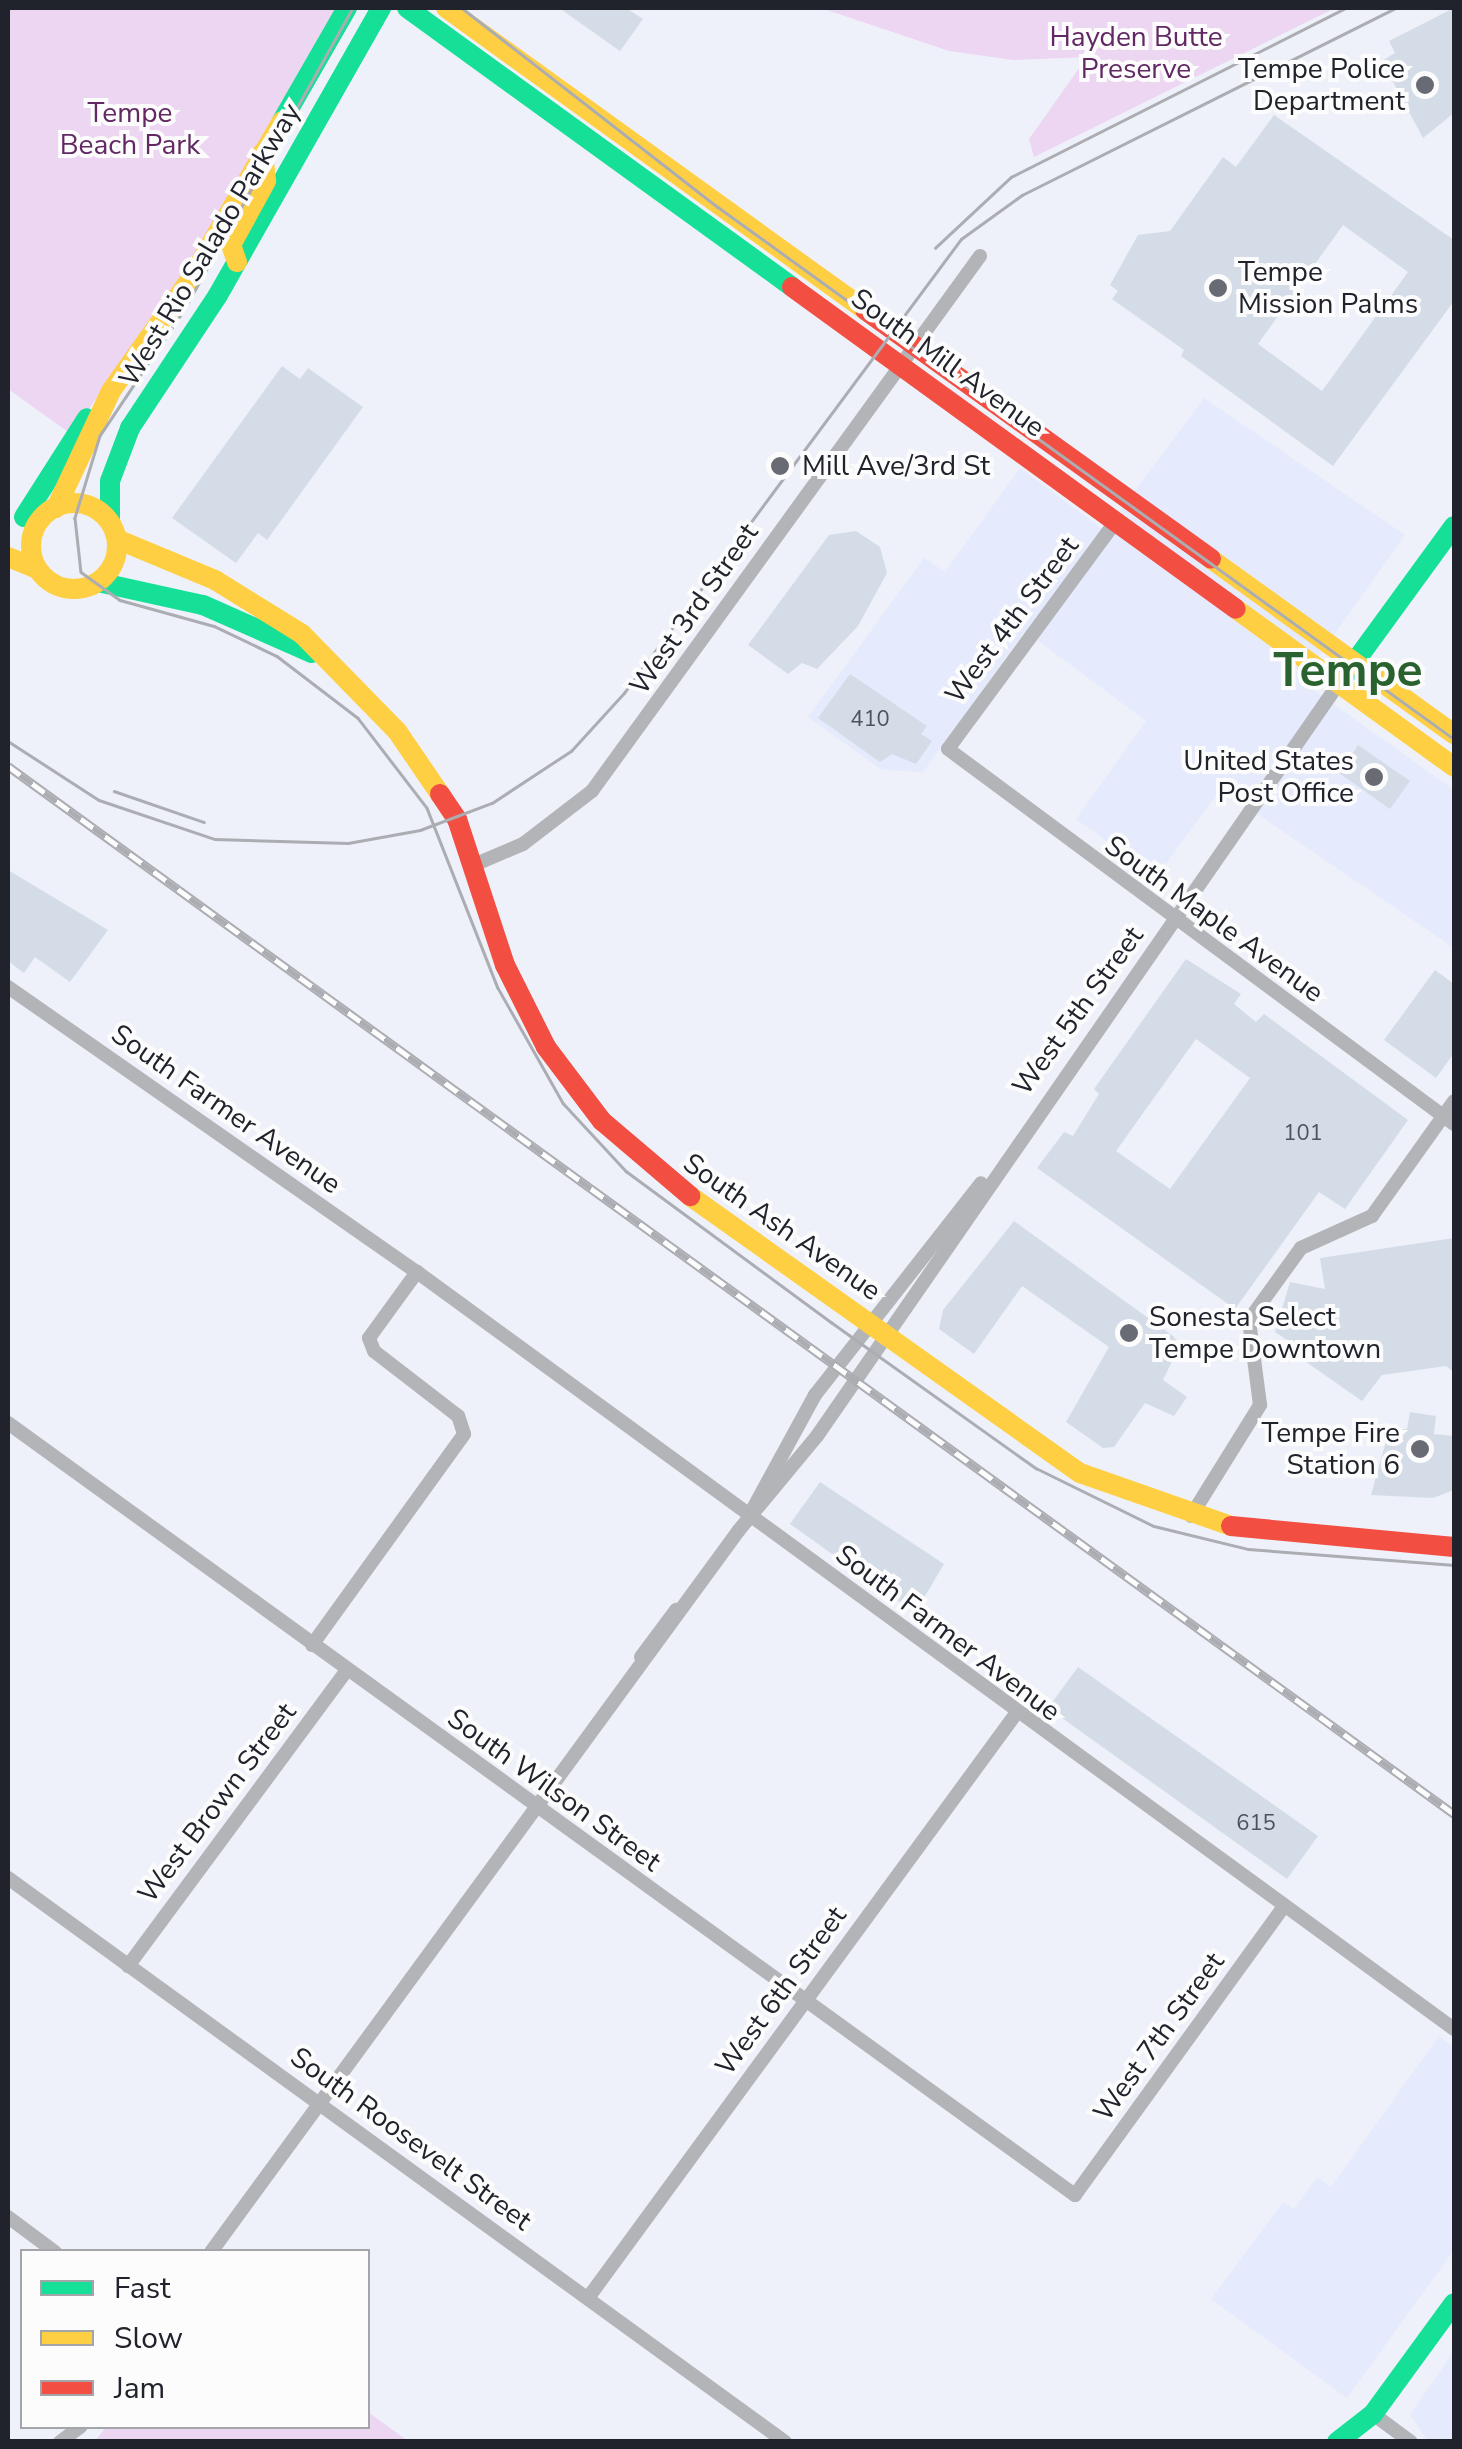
<!DOCTYPE html>
<html>
<head>
<meta charset="utf-8">
<style>
  body { margin:0 }
  #map { position:relative; width:1462px; height:2449px; overflow:hidden; background:#eef1f9; font-family:"Nunito Sans",sans-serif }
  div>[style] { position:absolute }
  [style*='--x'] { left:calc(var(--x)*1px); top:calc(var(--y)*1px); width:calc(var(--w)*1px); rotate:calc(var(--a)*1deg) }
  .built>* { inset:0; background:#e5eafc }
  .green>* { inset:0; background:#edd6f2 }
  .building>* { inset:0; background:#d4dce8 }
  .street>* { height:14px; margin:-7px; padding:0 7px; transform-origin:7px; border-radius:7px; background:#b3b4b8 }
  .fast>* { height:20px; margin:-10px; padding:0 10px; transform-origin:10px; border-radius:10px; background:#16e098 }
  .slow>* { height:20px; margin:-10px; padding:0 10px; transform-origin:10px; border-radius:10px; background:#ffcf43 }
  .slow>.ring { margin:-10px; padding:0; box-sizing:content-box; background:none; border:20px solid #ffcf43; border-radius:50% }
  .jam>* { height:20px; margin:-10px; padding:0 10px; transform-origin:10px; border-radius:10px; background:#f24e42 }
  .tram>* { height:2.5px; margin:-1.25px; padding:0 1.25px; transform-origin:1.25px; border-radius:1.25px; background:#acadb2 }
  .rail>* { height:9px; margin-top:-4.5px; transform-origin:0; background:repeating-linear-gradient(90deg,#fcfcfc 0 15px,#acadb2 0 30px); box-sizing:border-box; border-block:2px solid #acadb2 }
  .dots>* { width:28px; height:28px; translate:-50% -50%; box-sizing:border-box; border:5px solid #fcfcfc; border-radius:50% }
  span { translate:-50% -50%; white-space:nowrap; text-align:center; line-height:1.15; -webkit-text-stroke:8px #fcfcfc; paint-order:stroke }
  .number-label { font-size:22px; color:#4f525c }
  .number-label span { -webkit-text-stroke-width:0 }
  .park-label { font-size:28px; color:#612863 }
  .poi-label { font-size:28px; color:#21232c }
  .right { translate:-100% -50%; text-align:right }
  .left { translate:0 -50%; text-align:left }
  .street-label { font-size:28px; color:#21232c }
  .town-label { font-size:48px; color:#2a622f; font-weight:700 }
  .frame { position:absolute; inset:0; border:10px solid #21232c; pointer-events:none }
  .legend { position:absolute; left:20px; top:2249px; width:350px; height:180px; box-sizing:border-box; background:#fcfcfc; border:2px solid #a4a5a9; margin:0; padding:12px 18px; list-style:none; font-size:30px; color:#21232c }
  .legend li { display:flex; align-items:center; gap:20px; height:50px }
  .legend b { width:50px; border:2px solid #a4a5a9 }
</style>
</head>
<body>
<div id="map">
  <div class="built">
    <i style="clip-path:polygon(1204px 398px,1405px 535px,1301px 681px,1454px 790px,1454px 948px,1221px 789px,1156px 877px,1076px 819px,1146px 721px,1025px 631px,923px 772px,882px 770px,808px 717px,924px 558px,945px 572px,1020px 468px,1105px 531px)"></i>
    <i style="clip-path:polygon(1439px 2036px,1454px 2048px,1454px 2250px,1347px 2398px,1211px 2299px,1283px 2202px,1294px 2209px,1317px 2177px,1331px 2187px)"></i>
    <i style="clip-path:polygon(1454px 2351px,1454px 2441px,1428px 2441px,1410px 2415px)"></i>
  </div>
  <div class="green">
    <i style="clip-path:polygon(8px 8px,337px 8px,189px 267px,71px 434px,8px 389px)"></i>
    <i style="clip-path:polygon(821px 8px,1335px 8px,1034px 157px,1029px 139px,1087px 57px,1013px 60px,949px 51px)"></i>
    <i style="clip-path:polygon(368px 2412px,408px 2441px,95px 2441px,106px 2427px,368px 2426px)"></i>
  </div>
  <div class="building">
    <i style="clip-path:polygon(559px 8px,626px 8px,643px 19px,620px 51px)"></i>
    <i style="clip-path:polygon(1454px 8px,1454px 113px,1423px 138px,1382px 61px,1395px 53px,1389px 41px)"></i>
    <i style="clip-path:polygon(evenodd,1274px 115px,1454px 240px,1454px 301px,1333px 466px,1181px 356px,1184px 350px,1112px 299px,1118px 291px,1110px 285px,1138px 235px,1170px 231px,1223px 157px,1236px 167px,1274px 115px,1343px 225px,1408px 272px,1322px 391px,1258px 344px,1343px 225px)"></i>
    <i style="clip-path:polygon(282px 366px,300px 379px,308px 368px,363px 407px,267px 540px,258px 533px,236px 563px,172px 518px)"></i>
    <i style="clip-path:polygon(856px 531px,880px 547px,887px 573px,858px 626px,817px 669px,802px 663px,788px 674px,748px 645px,829px 535px)"></i>
    <i style="clip-path:polygon(850px 674px,927px 726px,921px 734px,932px 741px,916px 764px,892px 754px,880px 762px,818px 718px)"></i>
    <i style="clip-path:polygon(1358px 745px,1410px 781px,1390px 809px,1339px 773px)"></i>
    <i style="clip-path:polygon(8px 870px,108px 930px,70px 982px,35px 957px,24px 973px,8px 961px)"></i>
    <i style="clip-path:polygon(evenodd,1186px 959px,1241px 994px,1234px 1004px,1256px 1022px,1264px 1014px,1408px 1120px,1345px 1209px,1319px 1192px,1235px 1309px,1037px 1168px,1064px 1132px,1073px 1136px,1099px 1094px,1094px 1089px,1186px 959px,1196px 1039px,1250px 1078px,1170px 1189px,1116px 1151px,1196px 1039px)"></i>
    <i style="clip-path:polygon(1435px 970px,1454px 984px,1454px 1053px,1436px 1078px,1384px 1040px)"></i>
    <i style="clip-path:polygon(1014px 1221px,1173px 1336px,1180px 1345px,1163px 1380px,1187px 1397px,1174px 1416px,1145px 1403px,1114px 1447px,1103px 1448px,1066px 1422px,1109px 1347px,1022px 1286px,974px 1354px,939px 1329px,943px 1310px)"></i>
    <i style="clip-path:polygon(1454px 1238px,1454px 1372px,1446px 1366px,1382px 1375px,1362px 1401px,1286px 1348px,1290px 1342px,1275px 1332px,1290px 1282px,1325px 1289px,1320px 1258px)"></i>
    <i style="clip-path:polygon(1410px 1412px,1436px 1416px,1434px 1434px,1454px 1436px,1454px 1490px,1433px 1498px,1371px 1495px,1389px 1431px,1407px 1429px)"></i>
    <i style="clip-path:polygon(820px 1482px,944px 1564px,915px 1613px,790px 1524px)"></i>
    <i style="clip-path:polygon(1078px 1667px,1318px 1836px,1287px 1879px,1048px 1708px)"></i>
  </div>
  <div class="street">
    <i style="--x:1116;--y:521;--w:283;--a:126.4"></i>
    <i style="--x:948;--y:749;--w:630;--a:36.54"></i>
    <i style="--x:476;--y:864;--w:51;--a:-23.1"></i>
    <i style="--x:523;--y:844;--w:87;--a:-37.5"></i>
    <i style="--x:592;--y:791;--w:661;--a:-54.05"></i>
    <i style="--x:8;--y:987;--w:499;--a:34.9"></i>
    <i style="--x:417;--y:1272;--w:1284;--a:36.13"></i>
    <i style="--x:8;--y:1423;--w:1317;--a:35.89"></i>
    <i style="--x:1075;--y:2195;--w:354;--a:-54.1"></i>
    <i style="--x:749;--y:1516;--w:138;--a:-61.4"></i>
    <i style="--x:815;--y:1395;--w:269;--a:-51.9"></i>
    <i style="--x:1191;--y:1516;--w:131;--a:-58.1"></i>
    <i style="--x:1260;--y:1405;--w:86;--a:-97.4"></i>
    <i style="--x:1249;--y:1320;--w:89;--a:-54.2"></i>
    <i style="--x:1301;--y:1248;--w:78;--a:-24.3"></i>
    <i style="--x:1372;--y:1216;--w:141;--a:-54.5"></i>
    <i style="--x:312;--y:1645;--w:260;--a:-54.2"></i>
    <i style="--x:464;--y:1434;--w:19;--a:-108"></i>
    <i style="--x:458;--y:1416;--w:106;--a:-142.3"></i>
    <i style="--x:374;--y:1351;--w:14;--a:-111"></i>
    <i style="--x:369;--y:1338;--w:82;--a:-54"></i>
    <i style="--x:641;--y:1657;--w:59;--a:-53.3"></i>
    <i style="--x:8;--y:1878;--w:960;--a:35.97"></i>
    <i style="--x:128;--y:1966;--w:368;--a:-53.5"></i>
    <i style="--x:8;--y:2217;--w:59;--a:36.7"></i>
    <i style="--x:211;--y:2252;--w:894;--a:-53.82"></i>
    <i style="--x:739;--y:1530;--w:122;--a:-50.3"></i>
    <i style="--x:817;--y:1436;--w:916;--a:-55.27"></i>
    <i style="--x:588;--y:2298;--w:723;--a:-53.78"></i>
    <i style="--x:1373;--y:2414;--w:47;--a:36.4"></i>
    <i style="--x:60;--y:2442;--w:26;--a:-37"></i>
  </div>
  <div class="fast">
    <i style="--x:407;--y:8;--w:475;--a:35.9"></i>
    <i style="--x:282;--y:121;--w:130;--a:-60.1"></i>
    <i style="--x:24;--y:517;--w:117;--a:-57.5"></i>
    <i style="--x:110;--y:518;--w:37;--a:-90"></i>
    <i style="--x:110;--y:481;--w:57;--a:-69.3"></i>
    <i style="--x:130;--y:428;--w:159;--a:-56.5"></i>
    <i style="--x:218;--y:295;--w:330;--a:-60.4"></i>
    <i style="--x:98;--y:582;--w:107;--a:12.4"></i>
    <i style="--x:203;--y:605;--w:119;--a:23.8"></i>
    <i style="--x:1346;--y:674;--w:183;--a:-53.9"></i>
    <i style="--x:1337;--y:2442;--w:46;--a:-37.9"></i>
    <i style="--x:1373;--y:2414;--w:137;--a:-53.9"></i>
  </div>
  <div class="slow">
    <i style="--x:446;--y:8;--w:516;--a:35.78"></i>
    <i style="--x:237;--y:262;--w:18;--a:-109"></i>
    <i style="--x:231;--y:245;--w:73;--a:-61.3"></i>
    <i style="--x:266;--y:181;--w:29;--a:-96"></i>
    <i class="ring" style="left:31px;top:503px;width:66px;height:66px"></i>
    <i style="--x:56;--y:508;--w:129;--a:-64.8"></i>
    <i style="--x:111;--y:391;--w:140;--a:-54.6"></i>
    <i style="--x:192;--y:277;--w:180;--a:-60"></i>
    <i style="--x:119;--y:540;--w:104;--a:22.6"></i>
    <i style="--x:215;--y:580;--w:102;--a:31.8"></i>
    <i style="--x:302;--y:634;--w:136;--a:45.6"></i>
    <i style="--x:397;--y:731;--w:76;--a:55.7"></i>
    <i style="--x:8;--y:557;--w:31;--a:22"></i>
    <i style="--x:1211;--y:559;--w:299;--a:35.8"></i>
    <i style="--x:1236;--y:609;--w:269;--a:35.9"></i>
    <i style="--x:690;--y:1196;--w:478;--a:35.4"></i>
    <i style="--x:1080;--y:1473;--w:160;--a:19.3"></i>
  </div>
  <div class="jam">
    <i style="--x:792;--y:287;--w:548;--a:35.95"></i>
    <i style="--x:865;--y:310;--w:426;--a:35.7"></i>
    <i style="--x:440;--y:794;--w:30;--a:56"></i>
    <i style="--x:457;--y:819;--w:154;--a:71.8"></i>
    <i style="--x:505;--y:965;--w:92;--a:63.4"></i>
    <i style="--x:546;--y:1047;--w:93;--a:52.9"></i>
    <i style="--x:602;--y:1121;--w:116;--a:40.4"></i>
    <i style="--x:1231;--y:1526;--w:224;--a:5.4"></i>
  </div>
  <div class="tram">
    <i style="--x:353;--y:8;--w:345;--a:119.2"></i>
    <i style="--x:185;--y:309;--w:153;--a:123.8"></i>
    <i style="--x:100;--y:436;--w:86;--a:107"></i>
    <i style="--x:75;--y:518;--w:54;--a:83.7"></i>
    <i style="--x:81;--y:572;--w:48;--a:35.7"></i>
    <i style="--x:120;--y:600;--w:98;--a:15.5"></i>
    <i style="--x:214;--y:626;--w:70;--a:25.5"></i>
    <i style="--x:277;--y:656;--w:102;--a:37.4"></i>
    <i style="--x:358;--y:718;--w:113;--a:52.5"></i>
    <i style="--x:427;--y:808;--w:193;--a:68.5"></i>
    <i style="--x:498;--y:988;--w:132;--a:60.5"></i>
    <i style="--x:563;--y:1103;--w:93;--a:47.2"></i>
    <i style="--x:626;--y:1171;--w:255;--a:36.4"></i>
    <i style="--x:831;--y:1322;--w:252;--a:35.5"></i>
    <i style="--x:1036;--y:1468;--w:131;--a:26.2"></i>
    <i style="--x:1154;--y:1526;--w:97;--a:13.7"></i>
    <i style="--x:1248;--y:1549;--w:207;--a:4.4"></i>
    <i style="--x:462;--y:8;--w:324;--a:37.9"></i>
    <i style="--x:718;--y:207;--w:908;--a:35.86"></i>
    <i style="--x:935;--y:248;--w:104;--a:-43.1"></i>
    <i style="--x:1011;--y:177;--w:375;--a:-26.8"></i>
    <i style="--x:8;--y:741;--w:108;--a:33"></i>
    <i style="--x:99;--y:800;--w:122;--a:18.6"></i>
    <i style="--x:215;--y:839;--w:133;--a:1.7"></i>
    <i style="--x:348;--y:843;--w:73;--a:-10.2"></i>
    <i style="--x:420;--y:830;--w:77;--a:-20.6"></i>
    <i style="--x:492;--y:803;--w:95;--a:-33.4"></i>
    <i style="--x:571;--y:751;--w:79;--a:-47.6"></i>
    <i style="--x:624;--y:693;--w:565;--a:-53.41"></i>
    <i style="--x:961;--y:239;--w:75;--a:-35.8"></i>
    <i style="--x:1022;--y:195;--w:418;--a:-26.6"></i>
    <i style="--x:114;--y:791;--w:95;--a:19"></i>
  </div>
  <div class="rail">
    <i style="--x:8;--y:766;--w:1786;--a:35.93"></i>
  </div>
  <div class="dots">
    <i style="left:1425px;top:85px;background:#696b74"></i>
    <i style="left:1218px;top:288px;background:#696b74"></i>
    <i style="left:780px;top:466px;background:#696b74"></i>
    <i style="left:1374px;top:777px;background:#696b74"></i>
    <i style="left:1129px;top:1333px;background:#696b74"></i>
    <i style="left:1420px;top:1449px;background:#696b74"></i>
  </div>
  <div class="number-label">
    <span style="left:870px;top:720px">410</span>
    <span style="left:1303px;top:1134px">101</span>
    <span style="left:1256px;top:1824px">615</span>
  </div>
  <div class="park-label">
    <span style="left:1136px;top:53px">Hayden Butte<br>Preserve</span>
    <span style="left:130px;top:129px">Tempe<br>Beach Park</span>
  </div>
  <div class="poi-label">
    <span class="right" style="left:1405px;top:85px">Tempe Police<br>Department</span>
    <span class="left" style="left:1238px;top:288px">Tempe<br>Mission Palms</span>
    <span class="left" style="left:802px;top:466px">Mill Ave/3rd St</span>
    <span class="right" style="left:1354px;top:777px">United States<br>Post Office</span>
    <span class="left" style="left:1149px;top:1333px">Sonesta Select<br>Tempe Downtown</span>
    <span class="right" style="left:1400px;top:1449px">Tempe Fire<br>Station 6</span>
  </div>
  <div class="street-label">
    <span style="left:210px;top:245px;rotate:-59deg">West Rio Salado Parkway</span>
    <span style="left:948px;top:363px;rotate:36deg">South Mill Avenue</span>
    <span style="left:694px;top:609px;rotate:-55deg">West 3rd Street</span>
    <span style="left:1012px;top:620px;rotate:-53deg">West 4th Street</span>
    <span style="left:1214px;top:919px;rotate:36deg">South Maple Avenue</span>
    <span style="left:1078px;top:1011px;rotate:-54deg">West 5th Street</span>
    <span style="left:226px;top:1109px;rotate:35deg">South Farmer Avenue</span>
    <span style="left:782px;top:1227px;rotate:35deg">South Ash Avenue</span>
    <span style="left:948px;top:1633px;rotate:37deg">South Farmer Avenue</span>
    <span style="left:554px;top:1790px;rotate:36deg">South Wilson Street</span>
    <span style="left:217px;top:1803px;rotate:-53deg">West Brown Street</span>
    <span style="left:781px;top:1991px;rotate:-54deg">West 6th Street</span>
    <span style="left:1159px;top:2037px;rotate:-54deg">West 7th Street</span>
    <span style="left:411px;top:2139px;rotate:36deg">South Roosevelt Street</span>
  </div>
  <div class="town-label">
    <span style="left:1348px;top:671px">Tempe</span>
  </div>
  <div class="frame"></div>
  <ul class="legend">
  <li><b style="height:12px;background:#16e098"></b>Fast</li>
  <li><b style="height:12px;background:#ffcf43"></b>Slow</li>
  <li><b style="height:12px;background:#f24e42"></b>Jam</li>
  </ul>
</div>
</body>
</html>
